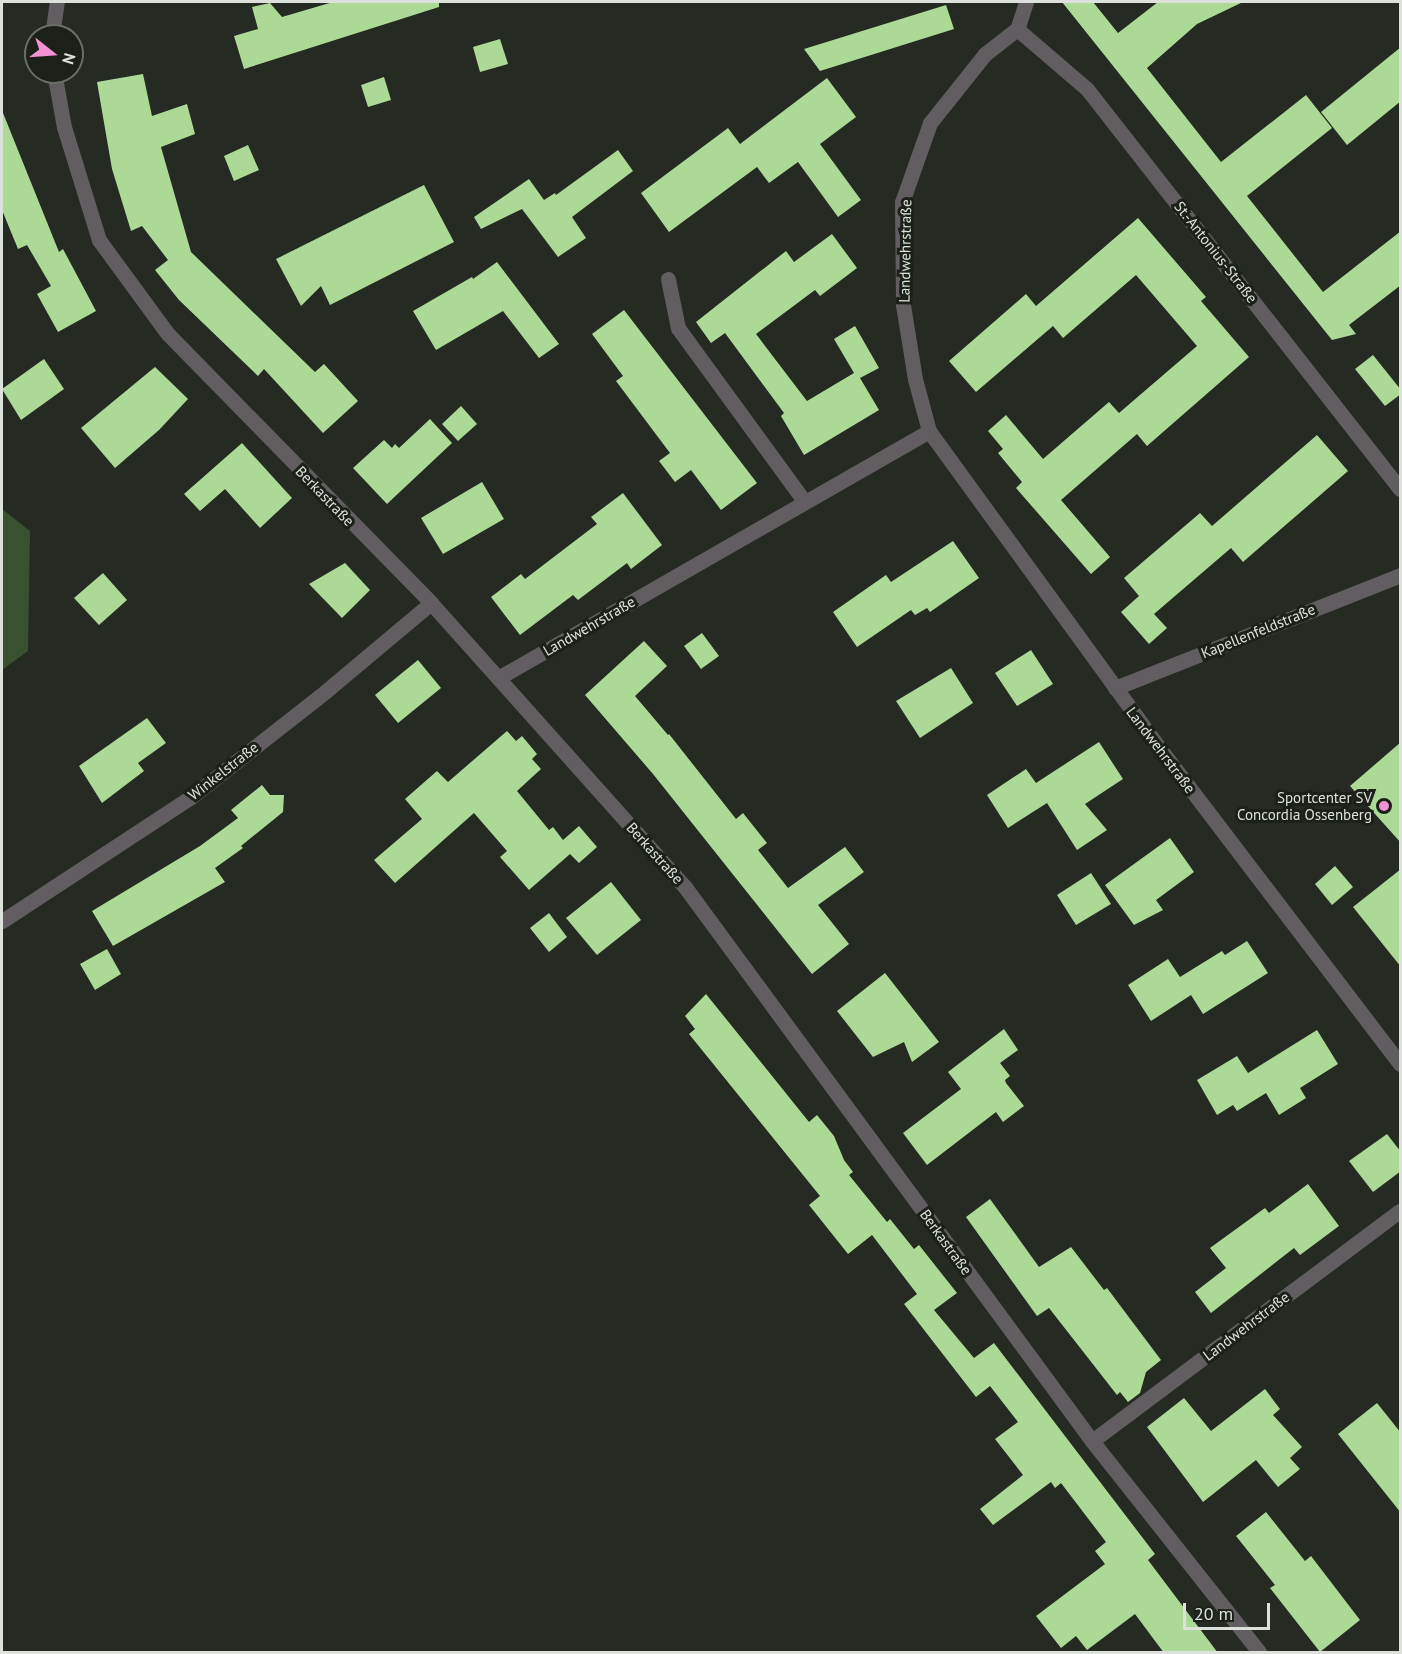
<!DOCTYPE html>
<html>
<head>
<meta charset="utf-8">
<style>
  body { margin:0 }
  #map { position:relative; width:1402px; height:1654px; overflow:hidden; background:#252a22; font-family:"PT Sans",sans-serif }
  div>[style] { position:absolute }
  [style*='--x'] { left:calc(var(--x)*1px); top:calc(var(--y)*1px); width:calc(var(--w)*1px); rotate:calc(var(--a)*1deg) }
  .green>* { inset:0; background:#3a512f }
  .building>* { inset:0; background:#add997 }
  .street>* { height:15px; margin:-7.5px; padding:0 7.5px; transform-origin:7.5px; border-radius:7.5px; background:#625d60 }
  .dots>* { width:16px; height:16px; translate:-50% -50%; box-sizing:border-box; border:3px solid #1b2119; border-radius:50% }
  span { translate:-50% -50%; white-space:nowrap; text-align:center; line-height:1.15; -webkit-text-stroke:6px #1b2119; paint-order:stroke }
  .street-label { font-size:15px; color:#dde1dc }
  .poi-label { font-size:15px; color:#dde1dc }
  .right { translate:-100% -50%; text-align:right }
  .frame { position:absolute; inset:0; border:3px solid #dde1dc; pointer-events:none }
  .north { position:absolute; left:24px; top:24px; width:60px; height:60px; box-sizing:border-box; background:#1b2119; border:2px solid #696e67; border-radius:50%; rotate:107deg; font-size:16px; font-weight:700; line-height:24px; text-align:center; color:#dde1dc }
  .north::after { content:''; display:block; margin:auto; width:21px; height:27px; background:#f491d4; clip-path:polygon(50% 0,100% 100%,50% 72%,0 100%) }
  .scale { position:absolute; left:1183px; top:1603px; width:87px; height:27px; box-sizing:border-box; border:3px solid #dde1dc; border-top:0; padding-left:8px; font-size:18px; line-height:21px; white-space:nowrap; color:#dde1dc; -webkit-text-stroke:4px #1b2119; paint-order:stroke }
</style>
</head>
<body>
<div id="map">
  <div class="green">
    <i style="clip-path:polygon(2px 509px,30px 531px,28px 651px,2px 670px)"></i>
  </div>
  <div class="building">
    <i style="clip-path:polygon(333px 2px,439px 2px,439px 7px,244px 69px,234px 36px,258px 29px,252px 7px,270px 3px,282px 17px)"></i>
    <i style="clip-path:polygon(1062px 2px,1093px 2px,1118px 33px,1158px 2px,1243px 2px,1197px 24px,1147px 68px,1221px 162px,1306px 95px,1332px 128px,1247px 196px,1323px 292px,1401px 231px,1401px 285px,1349px 325px,1356px 334px,1332px 340px)"></i>
    <i style="clip-path:polygon(946px 5px,954px 29px,820px 71px,804px 49px)"></i>
    <i style="clip-path:polygon(500px 39px,508px 64px,480px 72px,473px 47px)"></i>
    <i style="clip-path:polygon(1401px 47px,1401px 101px,1347px 145px,1321px 112px)"></i>
    <i style="clip-path:polygon(143px 74px,152px 116px,187px 104px,195px 134px,161px 147px,191px 252px,315px 372px,324px 364px,358px 401px,323px 433px,264px 369px,258px 376px,179px 300px,155px 270px,168px 260px,142px 226px,131px 231px,112px 169px,97px 82px)"></i>
    <i style="clip-path:polygon(384px 77px,391px 100px,368px 107px,361px 85px)"></i>
    <i style="clip-path:polygon(827px 78px,856px 117px,820px 144px,861px 200px,838px 217px,798px 162px,769px 183px,757px 167px,669px 232px,641px 193px,728px 128px,740px 144px)"></i>
    <i style="clip-path:polygon(3px 113px,59px 252px,63px 249px,96px 311px,58px 332px,37px 294px,51px 286px,27px 245px,18px 249px,2px 210px)"></i>
    <i style="clip-path:polygon(248px 145px,259px 170px,234px 181px,224px 156px)"></i>
    <i style="clip-path:polygon(618px 150px,633px 171px,572px 217px,586px 238px,558px 257px,522px 209px,481px 229px,474px 217px,529px 179px,544px 200px,555px 193px,556px 195px)"></i>
    <i style="clip-path:polygon(424px 185px,454px 242px,330px 305px,321px 286px,301px 306px,276px 259px)"></i>
    <i style="clip-path:polygon(1138px 218px,1206px 297px,1201px 301px,1249px 357px,1147px 446px,1137px 434px,1061px 500px,1110px 557px,1091px 574px,1016px 488px,1022px 482px,998px 453px,1003px 449px,988px 431px,1006px 415px,1043px 459px,1109px 402px,1119px 413px,1197px 346px,1136px 275px,1063px 338px,1053px 326px,976px 392px,949px 361px,1026px 294px,1036px 306px)"></i>
    <i style="clip-path:polygon(832px 234px,857px 268px,820px 296px,815px 290px,756px 334px,807px 401px,854px 373px,834px 339px,855px 326px,879px 368px,860px 378px,879px 410px,804px 455px,781px 416px,784px 413px,725px 333px,711px 343px,696px 322px,786px 251px,794px 262px)"></i>
    <i style="clip-path:polygon(497px 262px,559px 344px,539px 358px,503px 311px,436px 350px,413px 311px,472px 277px,473px 279px)"></i>
    <i style="clip-path:polygon(624px 310px,757px 483px,721px 510px,691px 470px,675px 482px,659px 461px,670px 453px,616px 381px,623px 376px,592px 334px)"></i>
    <i style="clip-path:polygon(1373px 355px,1401px 390px,1401px 394px,1385px 406px,1355px 369px)"></i>
    <i style="clip-path:polygon(44px 359px,64px 389px,21px 420px,2px 389px)"></i>
    <i style="clip-path:polygon(155px 367px,188px 399px,159px 430px,115px 468px,81px 428px)"></i>
    <i style="clip-path:polygon(461px 406px,477px 424px,458px 441px,442px 424px)"></i>
    <i style="clip-path:polygon(430px 419px,452px 443px,387px 504px,353px 468px,384px 440px,392px 448px,395px 444px,399px 448px)"></i>
    <i style="clip-path:polygon(1317px 435px,1348px 471px,1243px 562px,1231px 548px,1154px 614px,1167px 628px,1149px 644px,1121px 612px,1139px 596px,1124px 578px,1200px 513px,1212px 526px)"></i>
    <i style="clip-path:polygon(242px 443px,292px 498px,260px 528px,225px 489px,200px 511px,184px 494px)"></i>
    <i style="clip-path:polygon(482px 482px,504px 519px,443px 554px,421px 518px)"></i>
    <i style="clip-path:polygon(623px 493px,662px 545px,631px 569px,627px 563px,578px 600px,573px 595px,520px 635px,491px 597px,521px 574px,525px 579px,597px 524px,591px 517px)"></i>
    <i style="clip-path:polygon(953px 541px,979px 578px,930px 612px,927px 608px,915px 615px,911px 610px,857px 647px,833px 612px,886px 575px,891px 582px)"></i>
    <i style="clip-path:polygon(345px 563px,370px 590px,342px 618px,309px 584px)"></i>
    <i style="clip-path:polygon(103px 573px,127px 600px,99px 625px,74px 598px)"></i>
    <i style="clip-path:polygon(702px 633px,719px 656px,701px 669px,684px 646px)"></i>
    <i style="clip-path:polygon(644px 641px,667px 666px,635px 696px,668px 735px,669px 734px,736px 819px,743px 813px,767px 843px,758px 850px,788px 888px,845px 847px,864px 872px,818px 905px,849px 944px,812px 974px,653px 774px,585px 695px)"></i>
    <i style="clip-path:polygon(1031px 650px,1053px 684px,1017px 706px,995px 673px)"></i>
    <i style="clip-path:polygon(418px 660px,441px 688px,398px 723px,375px 695px)"></i>
    <i style="clip-path:polygon(951px 668px,973px 703px,920px 738px,896px 701px)"></i>
    <i style="clip-path:polygon(147px 718px,166px 743px,138px 763px,144px 771px,102px 803px,79px 766px)"></i>
    <i style="clip-path:polygon(507px 731px,516px 741px,522px 736px,537px 754px,532px 759px,541px 769px,517px 791px,549px 830px,553px 827px,563px 840px,579px 826px,597px 847px,579px 863px,570px 854px,529px 890px,500px 857px,507px 851px,474px 813px,395px 883px,374px 860px,422px 819px,405px 799px,437px 771px,448px 782px)"></i>
    <i style="clip-path:polygon(1099px 742px,1123px 779px,1085px 804px,1107px 830px,1077px 850px,1047px 803px,1008px 828px,987px 795px,1026px 769px,1036px 783px)"></i>
    <i style="clip-path:polygon(1401px 742px,1401px 843px,1350px 786px)"></i>
    <i style="clip-path:polygon(262px 785px,270px 795px,284px 795px,283px 812px,241px 846px,243px 848px,215px 868px,225px 882px,113px 946px,92px 911px,200px 846px,238px 818px,231px 810px)"></i>
    <i style="clip-path:polygon(1170px 838px,1194px 872px,1156px 900px,1163px 910px,1134px 925px,1105px 885px)"></i>
    <i style="clip-path:polygon(1335px 866px,1353px 887px,1332px 905px,1315px 884px)"></i>
    <i style="clip-path:polygon(1401px 869px,1401px 967px,1353px 907px)"></i>
    <i style="clip-path:polygon(1091px 873px,1111px 904px,1076px 925px,1057px 895px)"></i>
    <i style="clip-path:polygon(611px 882px,641px 920px,597px 955px,566px 918px)"></i>
    <i style="clip-path:polygon(549px 913px,567px 937px,549px 952px,530px 928px)"></i>
    <i style="clip-path:polygon(1247px 941px,1268px 973px,1203px 1014px,1191px 995px,1151px 1021px,1128px 985px,1168px 959px,1180px 977px,1222px 951px,1225px 955px)"></i>
    <i style="clip-path:polygon(107px 949px,121px 974px,95px 990px,80px 964px)"></i>
    <i style="clip-path:polygon(885px 973px,939px 1042px,912px 1062px,904px 1042px,873px 1057px,837px 1011px)"></i>
    <i style="clip-path:polygon(706px 994px,809px 1122px,817px 1115px,834px 1136px,844px 1160px,853px 1172px,849px 1175px,887px 1222px,890px 1219px,914px 1249px,919px 1245px,957px 1293px,934px 1310px,974px 1358px,994px 1343px,1155px 1554px,1148px 1560px,1218px 1653px,1164px 1653px,1135px 1614px,1087px 1650px,1076px 1636px,1061px 1648px,1036px 1616px,1105px 1564px,1095px 1551px,1106px 1542px,1061px 1483px,1055px 1488px,1051px 1482px,993px 1525px,980px 1509px,1023px 1475px,995px 1439px,1018px 1422px,990px 1386px,976px 1397px,904px 1304px,917px 1294px,872px 1235px,848px 1254px,809px 1205px,820px 1196px,689px 1034px,695px 1029px,685px 1016px)"></i>
    <i style="clip-path:polygon(1004px 1029px,1018px 1050px,1000px 1063px,1010px 1076px,1005px 1080px,1006px 1083px,1024px 1106px,1003px 1122px,996px 1112px,927px 1165px,903px 1133px,961px 1089px,948px 1072px)"></i>
    <i style="clip-path:polygon(1317px 1030px,1338px 1064px,1300px 1088px,1306px 1098px,1279px 1115px,1266px 1093px,1237px 1111px,1233px 1105px,1217px 1115px,1197px 1080px,1237px 1056px,1248px 1073px)"></i>
    <i style="clip-path:polygon(1387px 1134px,1401px 1152px,1401px 1171px,1373px 1192px,1349px 1161px)"></i>
    <i style="clip-path:polygon(1308px 1184px,1339px 1226px,1300px 1255px,1294px 1248px,1211px 1313px,1195px 1292px,1226px 1268px,1210px 1248px,1265px 1208px,1269px 1213px)"></i>
    <i style="clip-path:polygon(990px 1199px,1039px 1267px,1071px 1247px,1104px 1290px,1107px 1288px,1161px 1360px,1146px 1372px,1140px 1393px,1128px 1402px,1120px 1392px,1117px 1395px,1049px 1308px,1037px 1316px,966px 1217px)"></i>
    <i style="clip-path:polygon(1265px 1389px,1280px 1409px,1273px 1415px,1302px 1447px,1290px 1458px,1300px 1469px,1278px 1487px,1256px 1460px,1203px 1502px,1147px 1427px,1184px 1398px,1211px 1431px)"></i>
    <i style="clip-path:polygon(1377px 1403px,1401px 1433px,1401px 1513px,1338px 1434px)"></i>
    <i style="clip-path:polygon(1266px 1512px,1305px 1561px,1311px 1556px,1360px 1620px,1320px 1652px,1270px 1588px,1275px 1585px,1236px 1536px)"></i>
  </div>
  <div class="street">
    <i style="--x:1026;--y:2;--w:28;--a:108"></i>
    <i style="--x:1017;--y:29;--w:41;--a:142"></i>
    <i style="--x:985;--y:54;--w:88;--a:128.6"></i>
    <i style="--x:930;--y:123;--w:84;--a:109.5"></i>
    <i style="--x:902;--y:202;--w:103;--a:89.4"></i>
    <i style="--x:903;--y:305;--w:75;--a:80.8"></i>
    <i style="--x:915;--y:379;--w:54;--a:74.9"></i>
    <i style="--x:929;--y:431;--w:388;--a:54"></i>
    <i style="--x:1157;--y:745;--w:401;--a:52.7"></i>
    <i style="--x:1017;--y:29;--w:92;--a:40.6"></i>
    <i style="--x:1087;--y:89;--w:508;--a:51.96"></i>
    <i style="--x:52;--y:36;--w:34;--a:-82"></i>
    <i style="--x:54;--y:72;--w:56;--a:79.7"></i>
    <i style="--x:64;--y:127;--w:118;--a:72.8"></i>
    <i style="--x:99;--y:240;--w:115;--a:53.8"></i>
    <i style="--x:167;--y:333;--w:378;--a:45.6"></i>
    <i style="--x:431;--y:603;--w:381;--a:48.2"></i>
    <i style="--x:685;--y:887;--w:687;--a:53.7"></i>
    <i style="--x:1092;--y:1441;--w:269;--a:51.6"></i>
    <i style="--x:668;--y:279;--w:50;--a:78.5"></i>
    <i style="--x:678;--y:328;--w:215;--a:53.9"></i>
    <i style="--x:498;--y:678;--w:497;--a:-29.8"></i>
    <i style="--x:1115;--y:688;--w:307;--a:-21.6"></i>
    <i style="--x:2;--y:921;--w:226;--a:-33.3"></i>
    <i style="--x:191;--y:797;--w:172;--a:-38.1"></i>
    <i style="--x:326;--y:691;--w:137;--a:-40"></i>
    <i style="--x:1092;--y:1441;--w:384;--a:-36.8"></i>
  </div>
  <div class="dots">
    <i style="left:1384px;top:806px;background:#f491d4"></i>
  </div>
  <div class="street-label">
    <span style="left:905px;top:251px;rotate:-89deg">Landwehrstraße</span>
    <span style="left:1216px;top:252px;rotate:52deg">St.-Antonius-Straße</span>
    <span style="left:325px;top:496px;rotate:46deg">Berkastraße</span>
    <span style="left:589px;top:626px;rotate:-30deg">Landwehrstraße</span>
    <span style="left:1258px;top:631px;rotate:-22deg">Kapellenfeldstraße</span>
    <span style="left:1161px;top:750px;rotate:53deg">Landwehrstraße</span>
    <span style="left:223px;top:771px;rotate:-38deg">Winkelstraße</span>
    <span style="left:655px;top:853px;rotate:48deg">Berkastraße</span>
    <span style="left:946px;top:1242px;rotate:54deg">Berkastraße</span>
    <span style="left:1246px;top:1326px;rotate:-37deg">Landwehrstraße</span>
  </div>
  <div class="poi-label">
    <span class="right" style="left:1372px;top:806px">Sportcenter SV<br>Concordia Ossenberg</span>
  </div>
  <div class="frame"></div>
  <div class="north">N</div>
  <div class="scale">20 m</div>
</div>
</body>
</html>
